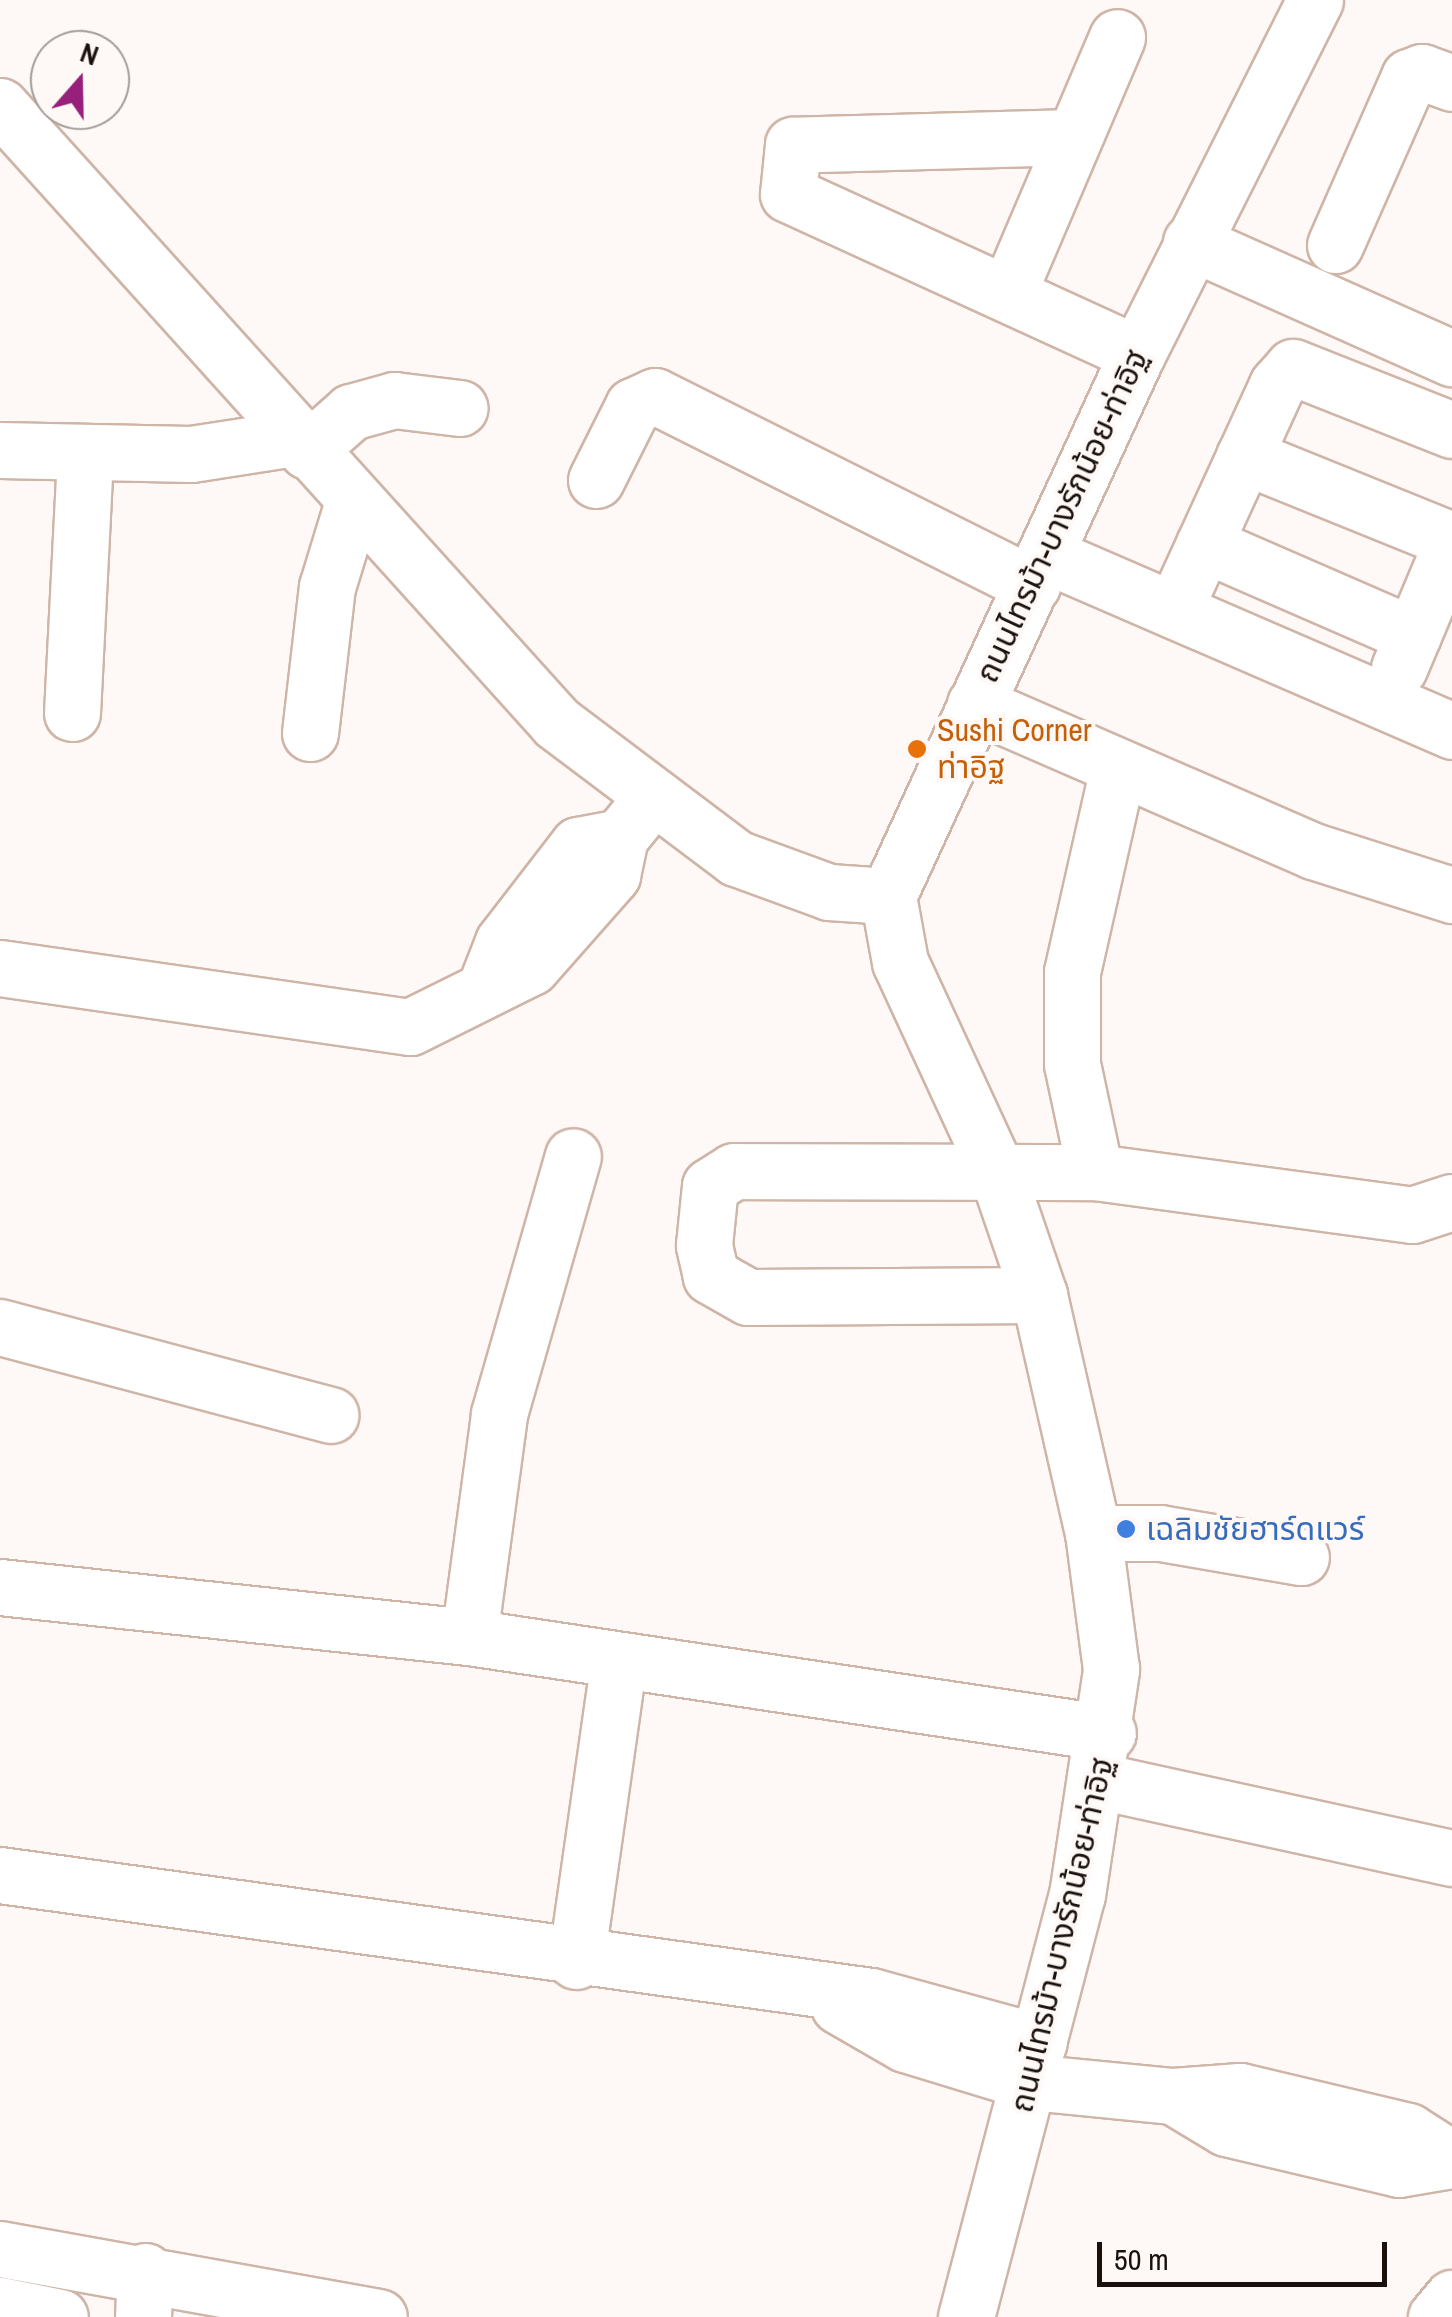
<!DOCTYPE html>
<html>
<head>
<meta charset="utf-8">
<style>
  body { margin:0 }
  #map { position:relative; width:1452px; height:2317px; overflow:hidden; background:#fef9f6; font-family:"Archivo Narrow","Noto Sans Thai",sans-serif }
  div>[style] { position:absolute }
  [style*='--x'] { left:calc(var(--x)*1px); top:calc(var(--y)*1px); width:calc(var(--w)*1px); rotate:calc(var(--a)*1deg) }
  .roads { filter:drop-shadow(2px 0 #ceb5a7) drop-shadow(-2px 0 #ceb5a7) drop-shadow(0 2px #ceb5a7) drop-shadow(0 -2px #ceb5a7) }
  .minor>* { height:55px; margin:-27.5px; padding:0 27.5px; transform-origin:27.5px; border-radius:27.5px; background:#fff }
  .dots>* { width:28px; height:28px; translate:-50% -50%; box-sizing:border-box; border:5px solid #fef9f6; border-radius:50% }
  span { translate:-50% -50%; white-space:nowrap; text-align:center; line-height:1.15; -webkit-text-stroke:8px #fef9f6; paint-order:stroke }
  .street-label { font-size:32px; color:#1a110c }
  .food-label { font-size:32px; color:#c56008 }
  .left { translate:0 -50%; text-align:left }
  .shop-label { font-size:32px; color:#366cbe }
  .north { position:absolute; left:30px; top:30px; width:100px; height:100px; box-sizing:border-box; background:#fef9f6; border:2px solid #a39c98; border-radius:50%; rotate:20deg; font-size:28px; font-weight:700; line-height:40px; text-align:center; color:#1a110c }
  .north::after { content:''; display:block; margin:auto; width:35px; height:45px; background:#96207c; clip-path:polygon(50% 0,100% 100%,50% 72%,0 100%) }
  .scale { position:absolute; left:1097px; top:2242px; width:290px; height:45px; box-sizing:border-box; border:5px solid #1a110c; border-top:0; padding-left:12px; font-size:30px; line-height:35px; white-space:nowrap; color:#1a110c; -webkit-text-stroke:8px #fef9f6; paint-order:stroke }
</style>
</head>
<body>
<div id="map">
  <div class="roads">
    <div class="minor">
      <i style="--x:0;--y:106;--w:831;--a:47.93"></i>
      <i style="--x:557;--y:723;--w:224;--a:37"></i>
      <i style="--x:736;--y:858;--w:99;--a:20.1"></i>
      <i style="--x:829;--y:892;--w:59;--a:3.9"></i>
      <i style="--x:1072;--y:137;--w:279;--a:178.4"></i>
      <i style="--x:793;--y:145;--w:49;--a:95.8"></i>
      <i style="--x:788;--y:194;--w:384;--a:24.6"></i>
      <i style="--x:1191;--y:242;--w:286;--a:24"></i>
      <i style="--x:1335;--y:245;--w:184;--a:-66.2"></i>
      <i style="--x:1409;--y:77;--w:14;--a:-21"></i>
      <i style="--x:1422;--y:72;--w:32;--a:20"></i>
      <i style="--x:1008;--y:293;--w:278;--a:-66.9"></i>
      <i style="--x:0;--y:450;--w:191;--a:1.2"></i>
      <i style="--x:191;--y:454;--w:104;--a:-8.8"></i>
      <i style="--x:307;--y:451;--w:59;--a:-41.6"></i>
      <i style="--x:351;--y:412;--w:45;--a:-15.6"></i>
      <i style="--x:394;--y:400;--w:66;--a:6.9"></i>
      <i style="--x:1244;--y:456;--w:224;--a:22"></i>
      <i style="--x:596;--y:480;--w:83;--a:-63.4"></i>
      <i style="--x:633;--y:406;--w:24;--a:-24"></i>
      <i style="--x:655;--y:396;--w:422;--a:26.6"></i>
      <i style="--x:1204;--y:544;--w:228;--a:23.5"></i>
      <i style="--x:1046;--y:555;--w:443;--a:23.4"></i>
      <i style="--x:1174;--y:610;--w:247;--a:-65.4"></i>
      <i style="--x:1277;--y:385;--w:24;--a:-48"></i>
      <i style="--x:1293;--y:367;--w:171;--a:21.6"></i>
      <i style="--x:1399;--y:668;--w:137;--a:-67.2"></i>
      <i style="--x:975;--y:704;--w:369;--a:23.5"></i>
      <i style="--x:1313;--y:851;--w:146;--a:17.6"></i>
      <i style="--x:72;--y:713;--w:257;--a:-87.1"></i>
      <i style="--x:310;--y:733;--w:147;--a:-83.4"></i>
      <i style="--x:327;--y:587;--w:89;--a:-73"></i>
      <i style="--x:0;--y:968;--w:414;--a:8.2"></i>
      <i style="--x:410;--y:1027;--w:135;--a:-26.4"></i>
      <i style="--x:531;--y:967;--w:123;--a:-48.6"></i>
      <i style="--x:612;--y:875;--w:39;--a:-78"></i>
      <i style="--x:620;--y:837;--w:49;--a:-50.8"></i>
      <i style="--x:487;--y:983;--w:44;--a:-68.7"></i>
      <i style="--x:503;--y:942;--w:123;--a:-52.3"></i>
      <i style="--x:578;--y:845;--w:43;--a:-10.8"></i>
      <i style="--x:1095;--y:1172;--w:110;--a:-102"></i>
      <i style="--x:1072;--y:1064;--w:92;--a:-90"></i>
      <i style="--x:1072;--y:972;--w:209;--a:-77.3"></i>
      <i style="--x:1039;--y:1295;--w:291;--a:179.6"></i>
      <i style="--x:748;--y:1297;--w:43;--a:-150.4"></i>
      <i style="--x:711;--y:1276;--w:32;--a:-103"></i>
      <i style="--x:704;--y:1245;--w:59;--a:-84.2"></i>
      <i style="--x:710;--y:1186;--w:28;--a:-32"></i>
      <i style="--x:734;--y:1171;--w:361;--a:0.2"></i>
      <i style="--x:1095;--y:1172;--w:320;--a:7.7"></i>
      <i style="--x:1412;--y:1215;--w:42;--a:-18"></i>
      <i style="--x:0;--y:1327;--w:342;--a:14.9"></i>
      <i style="--x:1093;--y:1533;--w:67;--a:0"></i>
      <i style="--x:1160;--y:1533;--w:143;--a:9.7"></i>
      <i style="--x:0;--y:1587;--w:472;--a:6.1"></i>
      <i style="--x:469;--y:1637;--w:646;--a:8.54"></i>
      <i style="--x:469;--y:1637;--w:225;--a:-82.3"></i>
      <i style="--x:499;--y:1414;--w:268;--a:-74"></i>
      <i style="--x:1099;--y:1781;--w:361;--a:12.3"></i>
      <i style="--x:0;--y:1875;--w:879;--a:7.91"></i>
      <i style="--x:871;--y:1996;--w:174;--a:15.3"></i>
      <i style="--x:576;--y:1961;--w:304;--a:-81.9"></i>
      <i style="--x:839;--y:2006;--w:76;--a:29.9"></i>
      <i style="--x:905;--y:2044;--w:131;--a:16.9"></i>
      <i style="--x:1030;--y:2082;--w:144;--a:5.6"></i>
      <i style="--x:1173;--y:2096;--w:67;--a:-4.3"></i>
      <i style="--x:1240;--y:2091;--w:173;--a:13.4"></i>
      <i style="--x:1408;--y:2131;--w:52;--a:32.5"></i>
      <i style="--x:1173;--y:2096;--w:62;--a:31.1"></i>
      <i style="--x:1226;--y:2128;--w:178;--a:13.3"></i>
      <i style="--x:1399;--y:2169;--w:48;--a:-9.7"></i>
      <i style="--x:0;--y:2249;--w:385;--a:10.2"></i>
      <i style="--x:0;--y:2305;--w:61;--a:11.3"></i>
      <i style="--x:143;--y:2317;--w:46;--a:-87.5"></i>
      <i style="--x:966;--y:2317;--w:436;--a:-75.3"></i>
      <i style="--x:1077;--y:1895;--w:229;--a:-81.4"></i>
      <i style="--x:1111;--y:1669;--w:137;--a:-97.5"></i>
      <i style="--x:1093;--y:1533;--w:244;--a:-102.8"></i>
      <i style="--x:1039;--y:1295;--w:130;--a:-108.9"></i>
      <i style="--x:997;--y:1172;--w:231;--a:-114.8"></i>
      <i style="--x:900;--y:962;--w:67;--a:-100.3"></i>
      <i style="--x:888;--y:896;--w:596;--a:-65.33"></i>
      <i style="--x:1137;--y:354;--w:396;--a:-63.3"></i>
      <i style="--x:1436;--y:2317;--w:25;--a:-50"></i>
    </div>
  </div>
  <div class="dots">
    <i style="left:917px;top:749px;background:#e8710a"></i>
    <i style="left:1126px;top:1529px;background:#3f7fe0"></i>
  </div>
  <div class="street-label">
    <span style="left:1062px;top:516px;rotate:-65deg">ถนนไทรม้า-บางรักน้อย-ท่าอิฐ</span>
    <span style="left:1062px;top:1935px;rotate:-77deg">ถนนไทรม้า-บางรักน้อย-ท่าอิฐ</span>
  </div>
  <div class="food-label">
    <span class="left" style="left:937px;top:749px">Sushi Corner<br>ท่าอิฐ</span>
  </div>
  <div class="shop-label">
    <span class="left" style="left:1146px;top:1529px">เฉลิมชัยฮาร์ดแวร์</span>
  </div>
  <div class="north">N</div>
  <div class="scale">50 m</div>
</div>
</body>
</html>
